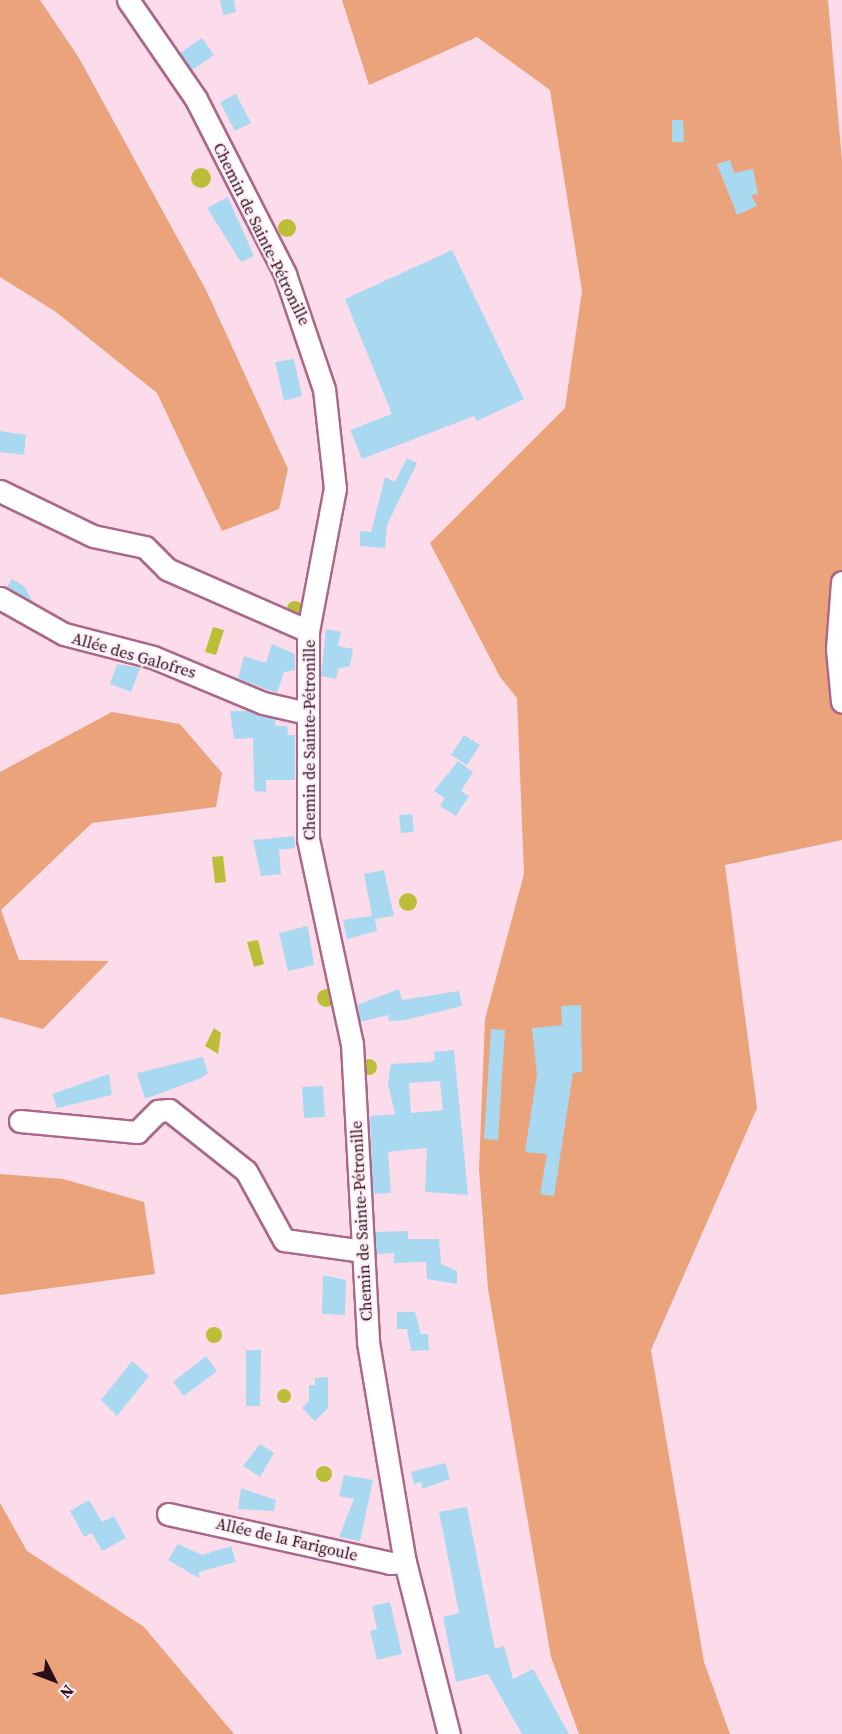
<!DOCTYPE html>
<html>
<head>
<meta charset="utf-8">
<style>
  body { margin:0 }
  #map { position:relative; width:842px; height:1734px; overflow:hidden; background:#fcdcea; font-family:"Source Serif 4",serif }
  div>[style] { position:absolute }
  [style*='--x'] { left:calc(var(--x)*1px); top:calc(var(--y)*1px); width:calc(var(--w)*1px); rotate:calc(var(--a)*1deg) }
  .green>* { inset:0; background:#eba37b }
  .water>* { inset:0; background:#bdbe37 }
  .round { border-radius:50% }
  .building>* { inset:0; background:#a9d9f1 }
  .roads { filter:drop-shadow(2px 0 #ab6688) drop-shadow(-2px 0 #ab6688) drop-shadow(0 2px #ab6688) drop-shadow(0 -2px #ab6688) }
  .minor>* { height:21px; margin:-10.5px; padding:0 10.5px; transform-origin:10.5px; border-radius:10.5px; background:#fff }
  span { translate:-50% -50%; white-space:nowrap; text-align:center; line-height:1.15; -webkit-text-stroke:4.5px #ffeef5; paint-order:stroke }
  .street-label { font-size:16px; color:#270c1a }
  .north { position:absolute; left:24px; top:1650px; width:60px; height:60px; -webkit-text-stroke:4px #ffeef5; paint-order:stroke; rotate:132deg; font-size:16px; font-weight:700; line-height:24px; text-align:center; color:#270c1a }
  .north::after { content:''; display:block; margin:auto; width:21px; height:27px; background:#270c1a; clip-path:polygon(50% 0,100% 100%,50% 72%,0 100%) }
</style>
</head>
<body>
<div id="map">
  <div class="green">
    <i style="clip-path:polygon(0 0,40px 0,79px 58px,207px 292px,288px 469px,279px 509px,222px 531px,157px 393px,56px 312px,0 277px)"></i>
    <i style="clip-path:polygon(342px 0,828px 0,842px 161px,842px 840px,725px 865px,757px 1108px,651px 1350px,704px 1662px,730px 1734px,579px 1734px,551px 1657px,488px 1289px,479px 1169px,485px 1019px,524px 874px,517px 698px,500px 677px,430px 543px,565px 408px,582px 291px,550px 90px,477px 37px,369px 85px)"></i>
    <i style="clip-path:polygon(112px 712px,180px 724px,222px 773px,216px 807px,92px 823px,1px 910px,19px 960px,109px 961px,43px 1029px,0 1017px,0 772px)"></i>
    <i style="clip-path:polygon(0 1174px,63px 1179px,144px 1202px,155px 1274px,0 1295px)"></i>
    <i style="clip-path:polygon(0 1503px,27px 1551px,144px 1627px,234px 1734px,0 1734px)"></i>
  </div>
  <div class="water">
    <i class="round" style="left:191px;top:168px;width:20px;height:20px"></i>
    <i class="round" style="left:278px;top:219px;width:18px;height:18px"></i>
    <i class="round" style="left:287px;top:601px;width:16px;height:16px"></i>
    <i style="clip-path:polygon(213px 627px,224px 630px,216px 655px,205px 652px)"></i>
    <i style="clip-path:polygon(223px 856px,226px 882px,215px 883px,212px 857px)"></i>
    <i class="round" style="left:399px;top:893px;width:18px;height:18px"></i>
    <i style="clip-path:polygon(258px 940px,264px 964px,254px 967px,247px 942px)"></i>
    <i class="round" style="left:317px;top:989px;width:18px;height:18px"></i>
    <i style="clip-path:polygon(214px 1028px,221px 1033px,218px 1054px,205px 1046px)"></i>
    <i class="round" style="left:361px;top:1059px;width:16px;height:16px"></i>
    <i class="round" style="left:206px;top:1327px;width:16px;height:16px"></i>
    <i class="round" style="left:277px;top:1389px;width:14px;height:14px"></i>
    <i class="round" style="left:316px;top:1466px;width:16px;height:16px"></i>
  </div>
  <div class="building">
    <i style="clip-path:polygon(220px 0,234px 0,236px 12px,223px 15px)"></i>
    <i style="clip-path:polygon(202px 38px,214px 55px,192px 70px,180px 53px)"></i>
    <i style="clip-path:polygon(236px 94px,251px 123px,235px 131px,220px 102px)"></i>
    <i style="clip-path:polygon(672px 120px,683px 120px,684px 142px,672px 142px)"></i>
    <i style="clip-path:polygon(730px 160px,734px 173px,753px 169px,758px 194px,751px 195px,757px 206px,737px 215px,717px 164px)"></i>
    <i style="clip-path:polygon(228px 197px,254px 256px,241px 262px,207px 208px)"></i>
    <i style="clip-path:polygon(452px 250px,524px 399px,477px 421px,474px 416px,362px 459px,350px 430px,392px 414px,345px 299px)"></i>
    <i style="clip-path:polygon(294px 359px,302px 396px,284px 401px,275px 362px)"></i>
    <i style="clip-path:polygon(0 431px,26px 435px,24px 455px,0 452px)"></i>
    <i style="clip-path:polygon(407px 458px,417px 463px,387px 525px,385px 548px,360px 546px,360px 531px,371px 532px,385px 477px,395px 482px)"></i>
    <i style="clip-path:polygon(12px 579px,24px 586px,33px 602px,7px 587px)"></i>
    <i style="clip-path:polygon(326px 629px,341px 632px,338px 646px,353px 649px,350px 666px,338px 669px,336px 679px,321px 676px)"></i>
    <i style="clip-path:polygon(272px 644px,295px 654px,295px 670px,284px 672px,277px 693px,238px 679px,244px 656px,266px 663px)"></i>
    <i style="clip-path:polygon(117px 664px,140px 668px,131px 692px,110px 684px)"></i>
    <i style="clip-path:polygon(230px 711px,248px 711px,276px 719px,275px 726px,287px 726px,288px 735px,295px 735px,295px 780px,266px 780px,266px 792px,254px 791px,253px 738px,234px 739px)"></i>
    <i style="clip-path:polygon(464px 735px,480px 745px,467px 765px,451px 755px)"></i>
    <i style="clip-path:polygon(458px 761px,473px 772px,461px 791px,469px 796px,456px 816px,440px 806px,445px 798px,434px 791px)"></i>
    <i style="clip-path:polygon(412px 814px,414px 832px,401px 833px,399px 815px)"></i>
    <i style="clip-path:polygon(294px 836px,295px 848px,279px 850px,281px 874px,261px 876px,253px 840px)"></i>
    <i style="clip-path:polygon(384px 870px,394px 916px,375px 919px,377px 931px,347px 939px,343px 920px,372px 916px,364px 874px)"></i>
    <i style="clip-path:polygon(308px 926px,314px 965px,288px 971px,279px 933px)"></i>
    <i style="clip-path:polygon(399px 989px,402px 1000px,459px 991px,462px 1006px,405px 1020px,389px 1021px,388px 1015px,360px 1022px,357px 1005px)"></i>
    <i style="clip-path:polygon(581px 1005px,582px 1072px,573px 1073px,554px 1196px,540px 1194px,547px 1154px,525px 1152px,537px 1074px,532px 1028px,562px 1025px,561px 1006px)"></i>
    <i style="clip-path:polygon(491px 1029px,505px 1030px,498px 1140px,484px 1139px)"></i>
    <i style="clip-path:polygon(evenodd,454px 1050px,468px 1195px,425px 1192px,427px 1148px,388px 1152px,391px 1193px,373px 1194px,370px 1116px,395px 1114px,388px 1084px,391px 1064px,429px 1062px,435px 1060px,434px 1052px,454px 1050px,440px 1081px,443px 1110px,411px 1113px,409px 1083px,440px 1081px)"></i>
    <i style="clip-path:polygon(203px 1057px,208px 1073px,201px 1078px,145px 1099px,137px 1073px)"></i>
    <i style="clip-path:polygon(109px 1074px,112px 1095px,57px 1108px,52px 1094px)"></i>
    <i style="clip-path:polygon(323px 1086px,325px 1117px,304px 1118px,302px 1087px)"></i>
    <i style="clip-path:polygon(408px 1231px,408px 1239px,439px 1239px,441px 1264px,457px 1271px,457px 1284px,427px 1279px,426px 1262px,394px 1263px,394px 1253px,376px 1254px,375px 1232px)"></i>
    <i style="clip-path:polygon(323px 1275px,346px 1280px,345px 1315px,322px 1314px)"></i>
    <i style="clip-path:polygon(397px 1312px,415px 1312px,421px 1334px,428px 1334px,429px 1350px,411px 1351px,407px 1329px,397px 1329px)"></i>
    <i style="clip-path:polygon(246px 1350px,261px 1350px,260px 1406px,246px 1406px)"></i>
    <i style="clip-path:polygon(206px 1356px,217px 1371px,184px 1396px,173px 1382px)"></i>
    <i style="clip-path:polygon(132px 1361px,149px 1376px,117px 1416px,101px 1400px)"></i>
    <i style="clip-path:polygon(328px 1377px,328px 1408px,315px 1421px,302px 1408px,309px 1401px,309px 1385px,315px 1385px,315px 1378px)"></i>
    <i style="clip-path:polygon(260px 1444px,274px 1453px,260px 1477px,243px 1466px)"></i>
    <i style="clip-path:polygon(445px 1463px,450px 1479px,422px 1489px,421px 1482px,414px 1484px,411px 1472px)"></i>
    <i style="clip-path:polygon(344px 1475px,373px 1480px,360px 1541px,339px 1537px,354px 1499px,339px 1496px)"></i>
    <i style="clip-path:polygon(241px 1488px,276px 1500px,274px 1511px,238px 1509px)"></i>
    <i style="clip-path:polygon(89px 1500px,102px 1522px,114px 1516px,126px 1538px,102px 1551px,92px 1533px,84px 1537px,70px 1511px)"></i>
    <i style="clip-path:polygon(467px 1507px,495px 1649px,504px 1646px,513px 1679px,533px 1669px,569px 1734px,522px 1734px,488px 1674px,456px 1682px,443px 1617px,459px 1613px,439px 1512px)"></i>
    <i style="clip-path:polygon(178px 1544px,202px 1555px,231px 1546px,236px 1562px,199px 1572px,199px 1578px,168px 1560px)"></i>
    <i style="clip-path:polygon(390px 1602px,402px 1654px,377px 1660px,370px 1631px,377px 1629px,372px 1606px)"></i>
  </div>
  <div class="roads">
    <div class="minor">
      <i style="--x:128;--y:0;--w:120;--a:55.5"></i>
      <i style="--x:196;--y:99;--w:196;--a:63"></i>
      <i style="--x:285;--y:274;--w:121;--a:71.3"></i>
      <i style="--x:324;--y:389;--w:100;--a:83.7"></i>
      <i style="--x:335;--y:488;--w:146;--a:100.7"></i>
      <i style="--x:308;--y:631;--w:208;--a:90"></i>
      <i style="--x:308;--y:839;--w:210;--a:77.9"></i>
      <i style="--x:352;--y:1044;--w:298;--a:86.9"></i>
      <i style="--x:368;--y:1342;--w:223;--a:80.5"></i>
      <i style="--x:405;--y:1562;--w:178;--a:75.7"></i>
      <i style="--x:0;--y:491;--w:103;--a:25.8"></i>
      <i style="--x:93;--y:536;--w:53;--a:11.9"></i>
      <i style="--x:145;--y:547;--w:31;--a:45"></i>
      <i style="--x:167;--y:569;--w:154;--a:23.7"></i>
      <i style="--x:842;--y:582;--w:67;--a:94.3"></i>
      <i style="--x:837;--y:649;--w:53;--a:84.6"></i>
      <i style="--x:0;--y:598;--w:73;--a:29.4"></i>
      <i style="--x:64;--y:634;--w:92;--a:14.5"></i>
      <i style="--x:153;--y:657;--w:119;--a:22.7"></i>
      <i style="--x:263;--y:703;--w:45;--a:12.8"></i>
      <i style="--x:20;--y:1121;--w:118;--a:5.4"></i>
      <i style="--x:137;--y:1132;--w:30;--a:-45"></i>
      <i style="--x:158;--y:1111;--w:11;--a:-5"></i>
      <i style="--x:169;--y:1110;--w:98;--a:38.4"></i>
      <i style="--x:246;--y:1171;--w:79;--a:61.2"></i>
      <i style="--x:284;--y:1240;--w:80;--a:7.9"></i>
      <i style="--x:168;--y:1514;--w:227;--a:12.4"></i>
      <i style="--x:390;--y:1563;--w:15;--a:-4"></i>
    </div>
  </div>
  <div class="street-label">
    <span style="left:262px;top:234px;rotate:64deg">Chemin de Sainte-Pétronille</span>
    <span style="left:134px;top:655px;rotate:16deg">Allée des Galofres</span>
    <span style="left:309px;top:740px;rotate:-90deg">Chemin de Sainte-Pétronille</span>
    <span style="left:361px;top:1221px;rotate:-93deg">Chemin de Sainte-Pétronille</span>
    <span style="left:287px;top:1539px;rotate:13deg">Allée de la Farigoule</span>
  </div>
  <div class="north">N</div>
</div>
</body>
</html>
